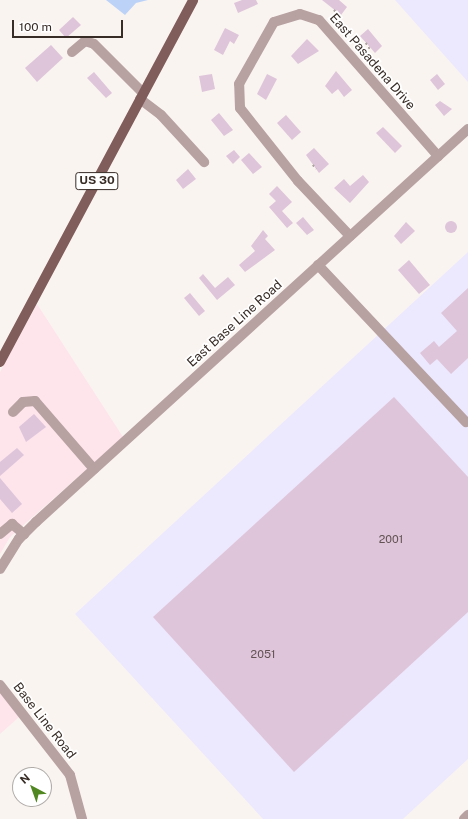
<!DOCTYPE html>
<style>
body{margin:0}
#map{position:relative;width:468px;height:819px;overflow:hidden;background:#faf4f1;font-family:"Public Sans",sans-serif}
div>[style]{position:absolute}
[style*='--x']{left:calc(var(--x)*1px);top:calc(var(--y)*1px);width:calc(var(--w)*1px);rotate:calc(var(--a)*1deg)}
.commercial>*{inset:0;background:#fee4eb}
.industrial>*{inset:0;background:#ece8fe}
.water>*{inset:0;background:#bcd3f7}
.building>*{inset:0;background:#dec5da}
.round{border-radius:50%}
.path>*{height:1.5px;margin-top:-0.75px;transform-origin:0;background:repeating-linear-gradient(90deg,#ada5a1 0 2px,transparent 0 5px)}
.minor>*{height:10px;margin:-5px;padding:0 5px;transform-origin:5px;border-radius:5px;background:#b7a1a1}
.major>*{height:10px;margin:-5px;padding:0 5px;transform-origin:5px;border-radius:5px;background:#805c5b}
span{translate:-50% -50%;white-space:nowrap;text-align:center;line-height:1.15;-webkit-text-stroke:3.5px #fff;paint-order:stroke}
.number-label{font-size:11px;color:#625253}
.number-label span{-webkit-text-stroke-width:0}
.shield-label span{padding:1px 3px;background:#fff;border:1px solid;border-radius:3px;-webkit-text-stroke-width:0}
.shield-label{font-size:12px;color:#382c26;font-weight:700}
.street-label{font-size:13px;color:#382c26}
.north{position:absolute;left:12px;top:767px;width:40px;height:40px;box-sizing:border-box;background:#fff;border:1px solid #afaba8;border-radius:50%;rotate:319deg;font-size:11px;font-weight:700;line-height:16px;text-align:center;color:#382c26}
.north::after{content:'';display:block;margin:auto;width:14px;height:18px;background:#518720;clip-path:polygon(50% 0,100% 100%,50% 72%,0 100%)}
.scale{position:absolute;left:12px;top:20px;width:111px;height:18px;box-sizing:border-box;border:2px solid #382c26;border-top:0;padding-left:5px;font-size:12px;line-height:14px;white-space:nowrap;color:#382c26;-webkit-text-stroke:3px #fff;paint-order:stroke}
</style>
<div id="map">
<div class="commercial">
<div style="clip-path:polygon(37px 304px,123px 437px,10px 537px,0 554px,0 372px)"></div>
<div style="clip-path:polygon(0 692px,19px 717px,0 734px)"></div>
</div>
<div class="industrial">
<div style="clip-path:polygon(395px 0,468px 0,468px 82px)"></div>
<div style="clip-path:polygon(468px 252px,468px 759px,403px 819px,263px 819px,75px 614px)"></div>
</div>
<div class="water">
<div style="clip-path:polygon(106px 0,148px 0,136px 3px,125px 15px)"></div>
</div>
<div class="building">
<div style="clip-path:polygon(242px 0,256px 0,258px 4px,238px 13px,234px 3px)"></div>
<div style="clip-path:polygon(322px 0,339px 0,347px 7px,341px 15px)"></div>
<div style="clip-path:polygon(73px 17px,81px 25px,66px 38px,59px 30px)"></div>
<div style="clip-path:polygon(225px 28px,239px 35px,234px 44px,230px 41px,223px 55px,214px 50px)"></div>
<div style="clip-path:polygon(368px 29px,382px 46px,375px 53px,360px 36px)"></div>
<div style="clip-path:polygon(307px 39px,319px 51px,298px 64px,291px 56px)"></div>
<div style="clip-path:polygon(51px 45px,63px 58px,37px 82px,25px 68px)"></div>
<div style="clip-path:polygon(336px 71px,352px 90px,344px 97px,338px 89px,332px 94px,325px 86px)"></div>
<div style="clip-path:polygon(94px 72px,112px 93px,106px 98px,87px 78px)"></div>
<div style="clip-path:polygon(212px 74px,215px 89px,202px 92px,199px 76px)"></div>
<div style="clip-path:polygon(267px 74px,277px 79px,266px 100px,257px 94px)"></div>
<div style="clip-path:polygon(437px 74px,445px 84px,438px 90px,430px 80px)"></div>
<div style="clip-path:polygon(440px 101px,452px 109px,444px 116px,435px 105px)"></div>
<div style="clip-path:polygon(219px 113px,233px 130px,224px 136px,211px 120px)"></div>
<div style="clip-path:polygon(286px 115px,301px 132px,292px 140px,277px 123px)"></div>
<div style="clip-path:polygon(383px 127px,402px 146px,395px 153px,376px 133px)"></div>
<div style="clip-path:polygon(314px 148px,329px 164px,319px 173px,306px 155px)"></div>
<div style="clip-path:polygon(234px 150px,240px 157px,233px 164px,226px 156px)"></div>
<div style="clip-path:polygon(249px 153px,262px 167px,253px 174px,241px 160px)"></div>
<div style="clip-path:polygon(188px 169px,196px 179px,183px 189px,176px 180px)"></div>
<div style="clip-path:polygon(363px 175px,369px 182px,350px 203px,334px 188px,344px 179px,350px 186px)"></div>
<div style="clip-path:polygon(277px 186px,292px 202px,282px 211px,293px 223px,287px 228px,269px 207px,276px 201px,269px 194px)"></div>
<div style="clip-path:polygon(303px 217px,314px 230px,307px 235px,296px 223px)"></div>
<div class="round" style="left:445px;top:221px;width:12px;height:12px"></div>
<div style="clip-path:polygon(406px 222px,415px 231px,401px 244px,394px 236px)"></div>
<div style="clip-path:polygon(263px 230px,268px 236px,265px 239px,275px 250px,245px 272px,239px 265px,255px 251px,251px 246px)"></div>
<div style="clip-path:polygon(409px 260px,430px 285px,419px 294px,398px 270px)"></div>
<div style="clip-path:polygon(203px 274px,215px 288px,228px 277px,235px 285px,217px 300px,199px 278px)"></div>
<div style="clip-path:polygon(468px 288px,468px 358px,451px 374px,437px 359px,430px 365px,420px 353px,434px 341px,439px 347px,457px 331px,441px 313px)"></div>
<div style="clip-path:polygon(190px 293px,205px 311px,199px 316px,184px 298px)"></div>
<div style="clip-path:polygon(394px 397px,468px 477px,468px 612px,294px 772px,153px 617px)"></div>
<div style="clip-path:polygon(34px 414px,46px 427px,26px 442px,19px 427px)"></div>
<div style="clip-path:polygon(17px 448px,24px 455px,0 476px,0 462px)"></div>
<div style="clip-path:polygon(0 478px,22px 504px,12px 513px,0 499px)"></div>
</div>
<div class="path">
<div style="--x:334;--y:10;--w:7;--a:45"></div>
<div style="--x:366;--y:43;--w:9;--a:58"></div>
<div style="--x:313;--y:165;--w:5;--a:53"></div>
</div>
<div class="minor">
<div style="--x:72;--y:52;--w:17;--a:-40"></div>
<div style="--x:85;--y:41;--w:9;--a:18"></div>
<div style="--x:94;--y:44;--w:69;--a:45"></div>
<div style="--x:140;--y:99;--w:26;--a:37"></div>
<div style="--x:161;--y:115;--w:64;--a:47.5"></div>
<div style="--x:350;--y:236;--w:76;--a:-133.4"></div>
<div style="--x:298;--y:181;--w:93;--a:-128.5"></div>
<div style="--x:240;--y:108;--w:24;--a:-92"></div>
<div style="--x:239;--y:84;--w:71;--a:-60.6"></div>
<div style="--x:274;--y:22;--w:27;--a:-17"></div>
<div style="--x:300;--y:14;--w:20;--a:18"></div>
<div style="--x:319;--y:20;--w:181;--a:48.8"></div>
<div style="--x:318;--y:265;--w:216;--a:46.7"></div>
<div style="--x:13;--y:412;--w:14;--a:-45"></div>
<div style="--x:23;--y:402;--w:12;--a:-5"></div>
<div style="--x:35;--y:401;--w:90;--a:49.1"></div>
<div style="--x:0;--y:534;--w:16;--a:-40"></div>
<div style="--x:12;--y:524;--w:16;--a:40"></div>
<div style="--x:0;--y:569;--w:36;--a:-58"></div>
<div style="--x:19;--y:539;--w:24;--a:-45"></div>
<div style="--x:36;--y:522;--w:584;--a:-42.29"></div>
<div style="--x:0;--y:685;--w:114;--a:52.1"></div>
<div style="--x:70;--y:775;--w:46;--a:74.7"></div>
<div style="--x:464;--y:819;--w:6;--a:-45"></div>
</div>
<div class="major">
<div style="--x:0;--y:362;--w:410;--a:-61.9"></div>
</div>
<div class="number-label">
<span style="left:391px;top:539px">2001</span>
<span style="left:263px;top:654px">2051</span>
</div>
<div class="shield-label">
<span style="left:97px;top:181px">US 30</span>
</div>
<div class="street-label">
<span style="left:372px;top:62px;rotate:49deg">East Pasadena Drive</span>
<span style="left:235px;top:324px;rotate:-42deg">East Base Line Road</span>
<span style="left:44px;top:721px;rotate:52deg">Base Line Road</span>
</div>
<div class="north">N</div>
<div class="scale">100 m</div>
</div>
